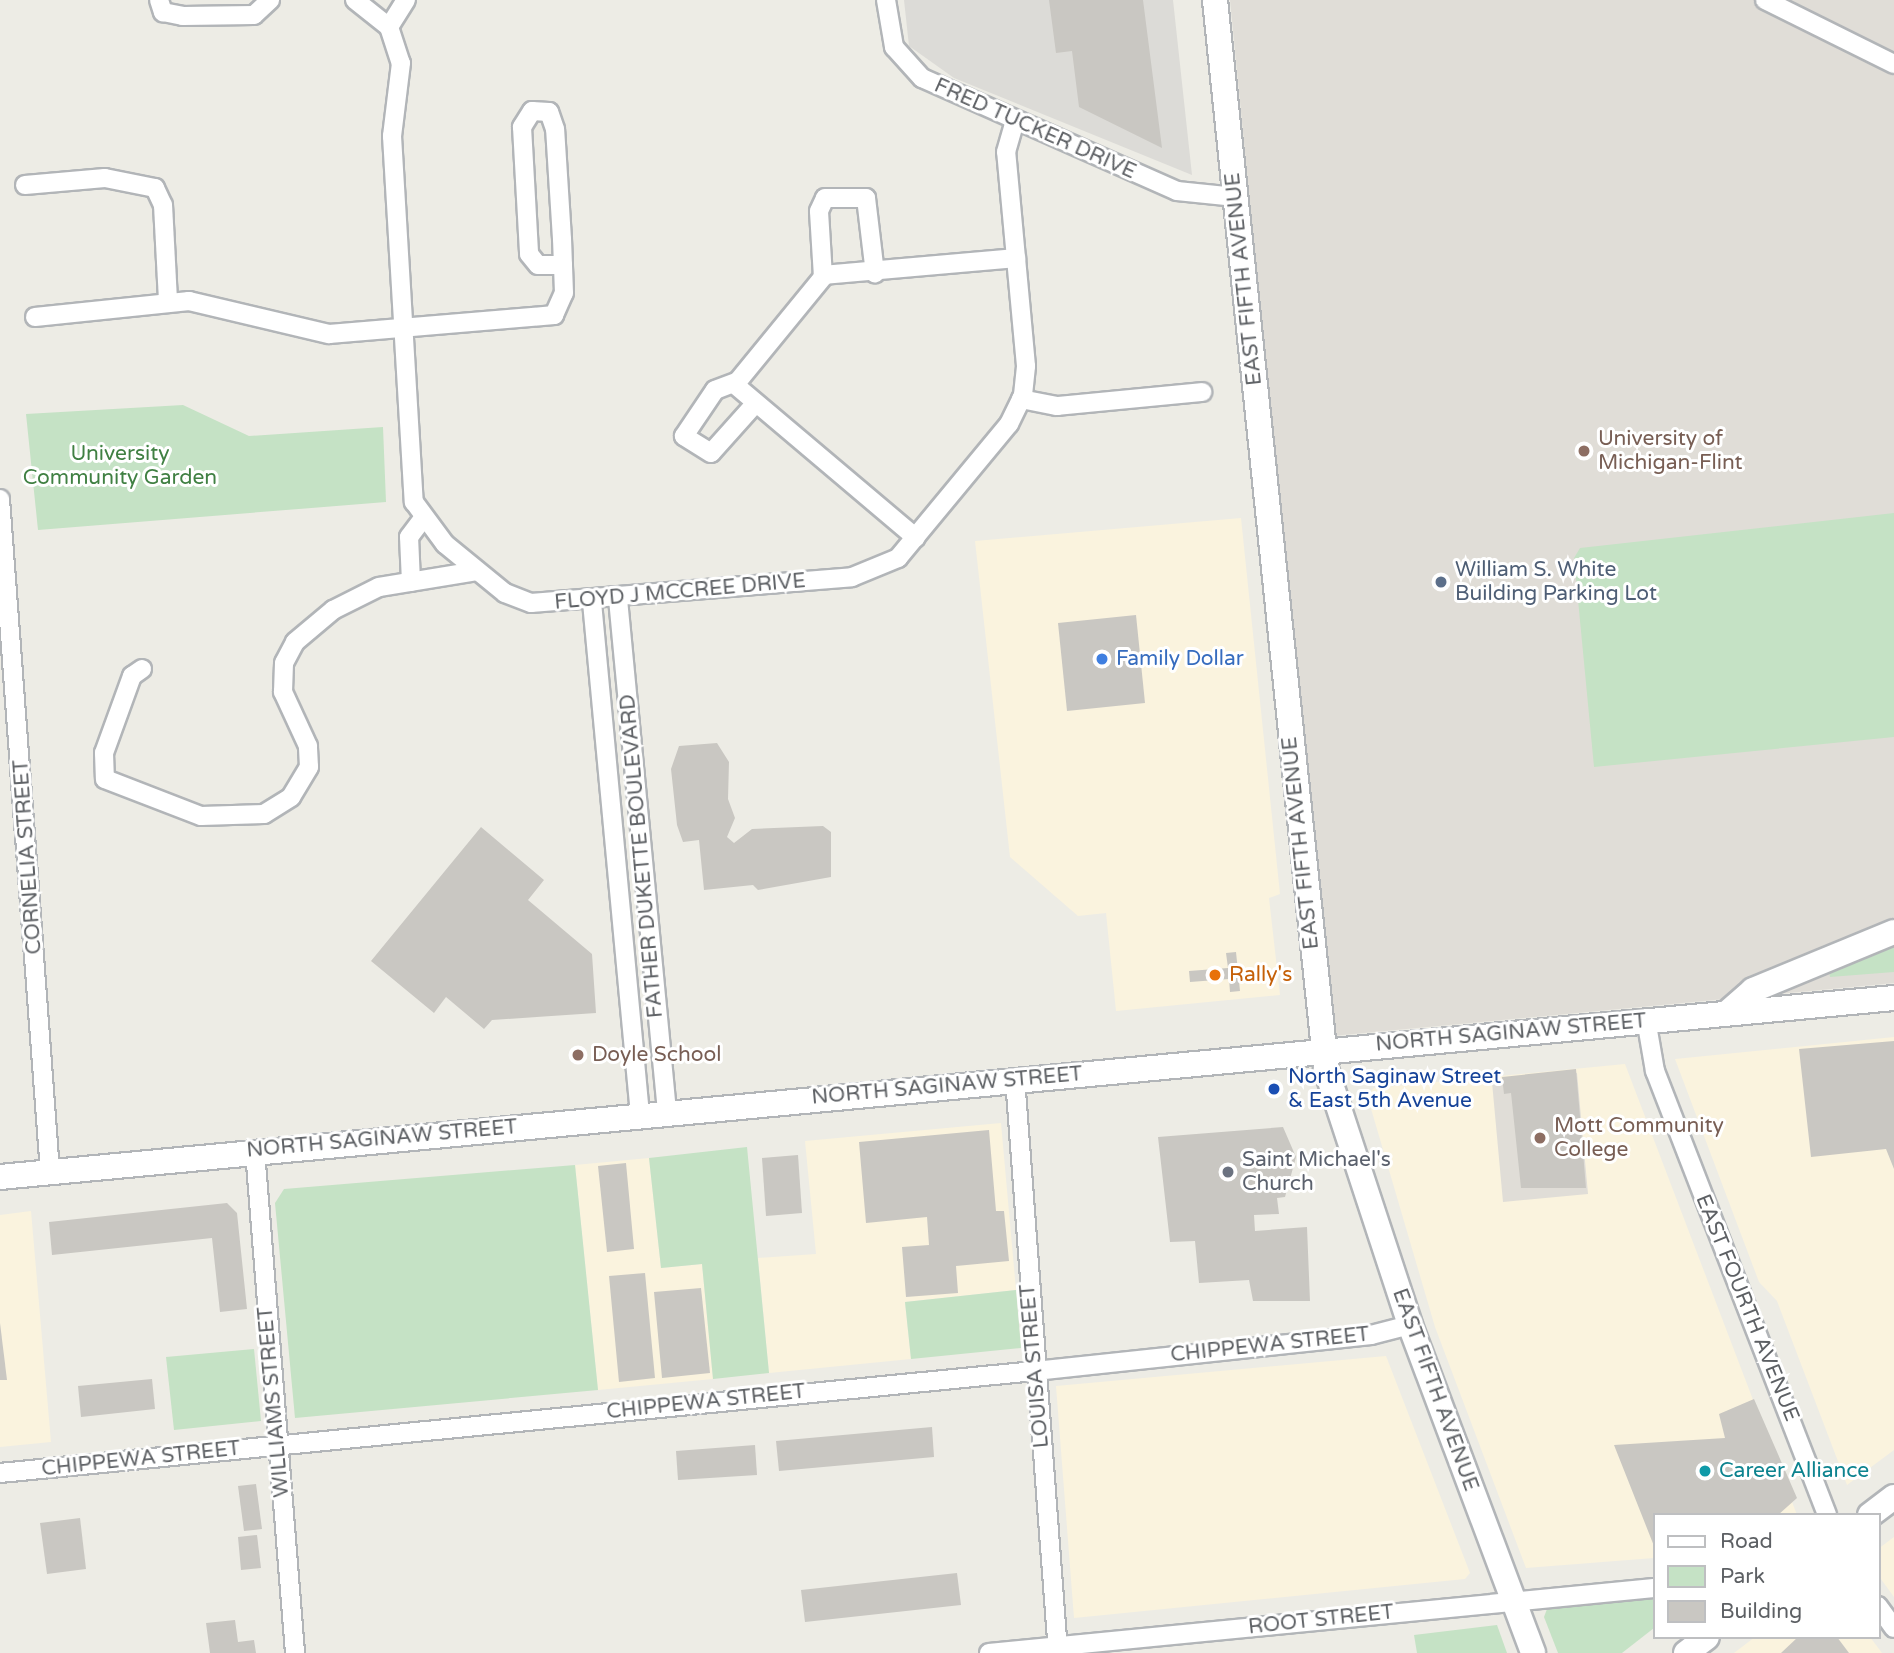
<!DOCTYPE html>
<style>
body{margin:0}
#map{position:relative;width:1894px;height:1653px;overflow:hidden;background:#edece5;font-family:"Varela Round",sans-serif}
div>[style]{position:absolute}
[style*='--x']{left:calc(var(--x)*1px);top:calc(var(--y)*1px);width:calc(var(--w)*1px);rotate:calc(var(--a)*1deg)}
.commercial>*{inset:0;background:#faf3de}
.industrial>*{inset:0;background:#dcdbd7}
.education>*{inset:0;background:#e0ddd7}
.green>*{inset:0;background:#c5e2c5}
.building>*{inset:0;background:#c9c7c2}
.roads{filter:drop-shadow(2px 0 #b2b5b8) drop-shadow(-2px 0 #b2b5b8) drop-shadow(0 2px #b2b5b8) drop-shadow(0 -2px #b2b5b8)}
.street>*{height:18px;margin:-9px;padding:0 9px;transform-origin:9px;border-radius:9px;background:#fff}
.secondary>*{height:24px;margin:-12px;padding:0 12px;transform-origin:12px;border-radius:12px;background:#fff}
.dots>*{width:19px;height:19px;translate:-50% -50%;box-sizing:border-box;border:4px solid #fff;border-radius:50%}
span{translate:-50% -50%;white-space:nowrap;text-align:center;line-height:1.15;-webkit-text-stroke:6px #fff;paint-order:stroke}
.street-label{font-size:21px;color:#5d6064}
.education-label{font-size:21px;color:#785e54}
.left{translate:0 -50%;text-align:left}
.park-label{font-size:21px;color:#408043}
.service-label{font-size:21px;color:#4e5e75}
.shop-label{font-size:21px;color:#366cbe}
.food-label{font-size:21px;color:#c56008}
.transit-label{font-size:21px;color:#164399}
.worship-label{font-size:21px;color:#5b616d}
.culture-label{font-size:21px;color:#0d838f}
.legend{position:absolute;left:1653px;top:1513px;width:228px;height:126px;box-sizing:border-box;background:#fff;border:2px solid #bebfc1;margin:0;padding:9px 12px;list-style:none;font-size:21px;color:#5d6064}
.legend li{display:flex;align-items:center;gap:14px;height:35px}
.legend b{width:35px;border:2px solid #bebfc1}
</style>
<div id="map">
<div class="commercial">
<div style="clip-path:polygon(1241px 518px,1280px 894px,1269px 898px,1280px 995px,1116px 1011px,1106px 913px,1078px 916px,1010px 857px,975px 541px)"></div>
<div style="clip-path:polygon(1894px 1037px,1894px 1450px,1847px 1485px,1777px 1301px,1759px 1282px,1675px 1059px)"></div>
<div style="clip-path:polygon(1625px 1064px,1797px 1515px,1654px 1515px,1654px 1558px,1526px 1568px,1435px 1327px,1367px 1095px,1374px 1088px)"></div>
<div style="clip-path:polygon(1001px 1123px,1016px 1290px,905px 1302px,911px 1359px,769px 1373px,758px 1258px,816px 1254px,805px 1141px)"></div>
<div style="clip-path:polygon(649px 1158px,661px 1268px,702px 1264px,713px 1379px,598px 1390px,575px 1165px)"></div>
<div style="clip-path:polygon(31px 1211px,51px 1442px,0 1447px,0 1215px)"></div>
<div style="clip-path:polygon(1386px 1356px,1470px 1573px,1465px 1579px,1074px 1618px,1056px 1386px)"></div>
<div style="clip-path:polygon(1894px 1537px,1894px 1597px,1878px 1575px,1878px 1549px)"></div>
<div style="clip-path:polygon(1755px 1637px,1870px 1637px,1882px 1653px,1734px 1653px)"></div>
</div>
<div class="industrial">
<div style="clip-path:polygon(904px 0,1173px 0,1192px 175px,954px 78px,909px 46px)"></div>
</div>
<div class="education">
<div style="clip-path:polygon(1230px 0,1894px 0,1894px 983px,1332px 1036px)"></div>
<div style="clip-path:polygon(1577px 1073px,1588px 1194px,1503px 1202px,1492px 1082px)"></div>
</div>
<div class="green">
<div style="clip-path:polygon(183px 405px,249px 436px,383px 427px,386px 502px,38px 530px,26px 414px)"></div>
<div style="clip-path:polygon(1894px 513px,1894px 737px,1594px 767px,1574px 558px,1580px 548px)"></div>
<div style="clip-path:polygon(1894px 943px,1894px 972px,1830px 977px,1829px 970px)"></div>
<div style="clip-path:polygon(747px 1147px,769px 1373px,713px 1379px,702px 1264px,661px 1268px,649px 1158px)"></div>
<div style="clip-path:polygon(575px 1165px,598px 1390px,295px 1418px,275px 1203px,284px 1189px)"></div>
<div style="clip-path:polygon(1016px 1290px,1021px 1348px,911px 1359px,905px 1302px)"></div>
<div style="clip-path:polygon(254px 1349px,261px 1421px,174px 1430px,166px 1357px)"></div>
<div style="clip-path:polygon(1654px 1597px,1654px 1628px,1622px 1653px,1558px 1653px,1544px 1617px,1547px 1609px)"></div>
<div style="clip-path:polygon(1497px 1625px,1507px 1653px,1417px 1653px,1414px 1635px)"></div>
</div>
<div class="building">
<div style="clip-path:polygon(1049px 0,1143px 0,1162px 148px,1079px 107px,1072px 51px,1056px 53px)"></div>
<div style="clip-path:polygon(1136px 615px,1145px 703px,1067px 711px,1058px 623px)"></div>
<div style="clip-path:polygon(717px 743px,729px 762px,728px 799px,735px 818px,727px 837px,734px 843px,752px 829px,823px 826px,831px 832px,831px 877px,758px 890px,753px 885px,704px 890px,699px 840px,683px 842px,677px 825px,671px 769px,679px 746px)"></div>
<div style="clip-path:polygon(481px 827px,544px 880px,528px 900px,592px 954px,596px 1013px,492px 1020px,484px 1029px,446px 997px,434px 1013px,371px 961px)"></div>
<div style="clip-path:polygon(1236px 952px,1240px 991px,1230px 992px,1229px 979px,1190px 982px,1189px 971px,1228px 968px,1226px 953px)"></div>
<div style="clip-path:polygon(1894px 1041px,1894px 1169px,1886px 1149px,1811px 1157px,1799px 1049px)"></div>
<div style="clip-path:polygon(1576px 1069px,1586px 1188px,1521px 1188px,1511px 1093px,1504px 1094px,1502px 1077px)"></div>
<div style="clip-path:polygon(1283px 1127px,1296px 1157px,1285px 1197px,1277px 1198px,1279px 1214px,1254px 1215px,1255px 1231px,1307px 1227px,1310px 1301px,1253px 1301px,1249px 1280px,1199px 1283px,1195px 1241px,1170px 1242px,1158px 1137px)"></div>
<div style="clip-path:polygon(989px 1130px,996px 1211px,1004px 1211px,1009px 1261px,956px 1266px,958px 1293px,906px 1297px,902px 1247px,929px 1245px,927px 1217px,866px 1223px,859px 1142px)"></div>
<div style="clip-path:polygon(798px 1155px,802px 1213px,766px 1216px,762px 1158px)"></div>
<div style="clip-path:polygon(626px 1163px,634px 1249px,607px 1252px,598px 1166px)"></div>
<div style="clip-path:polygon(227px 1203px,237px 1213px,247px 1309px,220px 1312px,212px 1238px,52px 1255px,49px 1222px)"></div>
<div style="clip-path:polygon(645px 1273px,655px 1378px,619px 1382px,609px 1276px)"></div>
<div style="clip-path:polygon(701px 1288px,710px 1373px,662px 1378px,654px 1292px)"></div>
<div style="clip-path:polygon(0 1323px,7px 1380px,0 1380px)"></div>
<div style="clip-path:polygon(152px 1379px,155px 1409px,81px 1417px,78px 1386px)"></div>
<div style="clip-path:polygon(1754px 1399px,1797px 1498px,1778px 1515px,1654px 1515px,1654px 1546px,1614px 1445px,1725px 1438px,1719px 1414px)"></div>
<div style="clip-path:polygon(932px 1427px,934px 1457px,779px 1471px,776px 1441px)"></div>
<div style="clip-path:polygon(755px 1445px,757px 1475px,678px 1480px,676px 1451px)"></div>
<div style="clip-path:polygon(256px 1484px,262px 1529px,244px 1531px,238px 1486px)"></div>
<div style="clip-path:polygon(80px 1518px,86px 1569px,47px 1574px,40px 1523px)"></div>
<div style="clip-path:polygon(257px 1535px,261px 1568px,241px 1570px,238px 1537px)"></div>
<div style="clip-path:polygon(957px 1573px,961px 1605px,805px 1622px,801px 1590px)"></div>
<div style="clip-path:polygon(235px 1620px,238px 1642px,254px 1640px,256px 1653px,210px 1653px,206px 1623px)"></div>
<div style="clip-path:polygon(1798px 1637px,1837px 1637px,1849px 1653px,1781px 1653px)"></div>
</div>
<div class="roads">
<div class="street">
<div style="--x:159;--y:0;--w:13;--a:72"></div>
<div style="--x:163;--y:12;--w:20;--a:11"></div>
<div style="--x:183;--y:16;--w:71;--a:-0.8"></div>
<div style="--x:254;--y:15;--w:22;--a:-43"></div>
<div style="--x:355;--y:0;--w:43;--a:38.5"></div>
<div style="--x:389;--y:27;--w:38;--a:72"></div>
<div style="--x:401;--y:63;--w:74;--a:97"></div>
<div style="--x:392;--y:136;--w:367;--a:86.6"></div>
<div style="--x:414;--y:502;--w:52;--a:53.6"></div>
<div style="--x:445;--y:544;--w:77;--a:39.2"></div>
<div style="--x:505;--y:593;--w:28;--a:21"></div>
<div style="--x:531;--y:603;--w:322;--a:-4.6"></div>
<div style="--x:852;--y:577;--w:50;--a:-22.4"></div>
<div style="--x:898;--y:558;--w:174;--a:-50.4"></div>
<div style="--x:1009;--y:424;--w:32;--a:-64"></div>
<div style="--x:1023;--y:395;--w:29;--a:-84"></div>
<div style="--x:1026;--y:366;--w:215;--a:-95.3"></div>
<div style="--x:1006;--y:152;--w:33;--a:-74"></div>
<div style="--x:886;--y:0;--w:48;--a:80.3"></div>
<div style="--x:894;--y:47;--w:42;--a:47.9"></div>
<div style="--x:922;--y:78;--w:279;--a:23.9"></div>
<div style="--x:1177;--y:191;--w:59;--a:5.8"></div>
<div style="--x:1765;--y:0;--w:144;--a:26.4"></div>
<div style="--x:389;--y:27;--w:32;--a:-58"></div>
<div style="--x:25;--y:185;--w:80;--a:-5"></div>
<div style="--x:105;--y:178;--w:51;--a:11.3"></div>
<div style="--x:155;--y:188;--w:19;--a:65"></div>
<div style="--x:163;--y:205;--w:97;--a:87"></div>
<div style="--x:823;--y:275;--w:194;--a:-5"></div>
<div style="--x:35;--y:317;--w:155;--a:-5.9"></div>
<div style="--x:189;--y:301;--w:144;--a:13.3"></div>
<div style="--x:329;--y:334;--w:226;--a:-4.8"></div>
<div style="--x:554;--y:315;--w:24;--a:-66"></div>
<div style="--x:564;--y:293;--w:54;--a:-92.1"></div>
<div style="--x:562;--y:239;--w:110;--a:-93.6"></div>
<div style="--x:555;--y:129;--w:18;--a:-109"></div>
<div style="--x:549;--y:112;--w:17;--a:-177"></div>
<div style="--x:532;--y:111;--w:19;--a:122"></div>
<div style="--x:522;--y:127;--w:127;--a:86.8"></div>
<div style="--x:529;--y:254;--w:14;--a:51"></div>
<div style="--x:538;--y:265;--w:25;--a:0"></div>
<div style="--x:734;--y:384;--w:238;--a:40.2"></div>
<div style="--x:1021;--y:399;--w:37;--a:11"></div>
<div style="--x:1057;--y:406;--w:146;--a:-5.5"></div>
<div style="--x:754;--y:405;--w:64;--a:131.9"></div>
<div style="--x:711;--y:453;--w:32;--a:-148"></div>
<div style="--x:684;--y:436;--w:55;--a:-56"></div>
<div style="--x:715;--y:390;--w:25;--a:-21"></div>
<div style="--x:738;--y:381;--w:134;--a:-50.7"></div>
<div style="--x:823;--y:277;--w:66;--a:-93.5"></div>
<div style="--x:819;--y:211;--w:14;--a:-65"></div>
<div style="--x:825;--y:198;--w:41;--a:0"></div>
<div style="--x:866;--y:198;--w:76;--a:83.2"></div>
<div style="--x:0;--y:499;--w:675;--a:85.75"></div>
<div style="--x:411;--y:582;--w:45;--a:-92.5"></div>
<div style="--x:409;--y:537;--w:21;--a:-53"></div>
<div style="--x:618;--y:599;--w:515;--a:84.54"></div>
<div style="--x:592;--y:602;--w:515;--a:84.65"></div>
<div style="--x:142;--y:669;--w:12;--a:145"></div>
<div style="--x:132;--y:676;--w:82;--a:110"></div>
<div style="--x:104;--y:753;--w:26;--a:88"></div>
<div style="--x:105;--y:779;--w:103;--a:21.1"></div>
<div style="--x:201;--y:816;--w:63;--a:-1.8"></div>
<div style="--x:264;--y:814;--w:32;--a:-32"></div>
<div style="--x:291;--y:797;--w:35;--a:-59"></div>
<div style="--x:309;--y:767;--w:21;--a:-93"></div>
<div style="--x:308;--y:746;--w:60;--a:-114.8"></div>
<div style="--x:283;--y:692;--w:29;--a:-88"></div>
<div style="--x:284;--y:663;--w:24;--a:-62"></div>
<div style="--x:295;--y:642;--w:50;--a:-40.1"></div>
<div style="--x:333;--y:610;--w:51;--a:-26.6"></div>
<div style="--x:379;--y:587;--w:99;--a:-9.3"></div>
<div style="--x:1646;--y:1019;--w:53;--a:80.2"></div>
<div style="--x:1655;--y:1071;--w:476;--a:68.8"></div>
<div style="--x:1015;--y:1078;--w:577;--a:85.72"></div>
<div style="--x:255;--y:1151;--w:504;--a:85.44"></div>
<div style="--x:0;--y:1473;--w:1040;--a:-5.63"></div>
<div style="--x:1035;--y:1371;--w:338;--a:-6.1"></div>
<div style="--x:1371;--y:1335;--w:40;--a:-14.4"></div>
<div style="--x:1878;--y:1606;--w:27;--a:54"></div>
<div style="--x:989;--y:1653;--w:668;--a:-5.58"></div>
</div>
<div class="secondary">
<div style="--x:1215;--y:0;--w:1075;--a:84.07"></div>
<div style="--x:1326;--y:1069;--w:269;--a:71.8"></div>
<div style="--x:1410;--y:1325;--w:350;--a:69.4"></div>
<div style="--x:1728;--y:1012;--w:33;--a:-41"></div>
<div style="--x:1753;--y:990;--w:152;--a:-22.4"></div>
<div style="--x:0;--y:1177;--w:1902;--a:-5.4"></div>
<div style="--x:1870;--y:1515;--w:30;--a:-37"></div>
<div style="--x:1686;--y:1653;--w:26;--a:-37"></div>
</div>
</div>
<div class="dots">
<div style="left:1584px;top:451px;background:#8d6e63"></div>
<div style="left:1441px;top:582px;background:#5c6f8a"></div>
<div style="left:1102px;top:659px;background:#3f7fe0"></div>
<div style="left:1215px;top:975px;background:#e8710a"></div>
<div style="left:578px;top:1055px;background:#8d6e63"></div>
<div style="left:1274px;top:1089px;background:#1a4fb4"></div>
<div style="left:1540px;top:1138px;background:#8d6e63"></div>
<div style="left:1228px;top:1172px;background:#6b7280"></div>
<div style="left:1705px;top:1471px;background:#0f9aa8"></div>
</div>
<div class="street-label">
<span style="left:1035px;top:129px;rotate:24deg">FRED TUCKER DRIVE</span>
<span style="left:1244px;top:279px;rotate:-96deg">EAST FIFTH AVENUE</span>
<span style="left:680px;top:592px;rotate:-5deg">FLOYD J MCCREE DRIVE</span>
<span style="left:1301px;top:843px;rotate:-96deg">EAST FIFTH AVENUE</span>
<span style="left:642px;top:856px;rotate:-95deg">FATHER DUKETTE BOULEVARD</span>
<span style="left:28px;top:857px;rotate:-94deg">CORNELIA STREET</span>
<span style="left:1511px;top:1033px;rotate:-5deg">NORTH SAGINAW STREET</span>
<span style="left:947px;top:1086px;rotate:-5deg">NORTH SAGINAW STREET</span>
<span style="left:382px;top:1139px;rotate:-5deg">NORTH SAGINAW STREET</span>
<span style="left:1747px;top:1308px;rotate:68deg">EAST FOURTH AVENUE</span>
<span style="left:1270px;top:1345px;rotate:-6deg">CHIPPEWA STREET</span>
<span style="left:1035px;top:1366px;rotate:-95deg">LOUISA STREET</span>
<span style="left:1435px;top:1390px;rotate:70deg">EAST FIFTH AVENUE</span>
<span style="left:274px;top:1402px;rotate:-95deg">WILLIAMS STREET</span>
<span style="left:706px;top:1402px;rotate:-6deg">CHIPPEWA STREET</span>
<span style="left:141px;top:1459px;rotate:-6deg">CHIPPEWA STREET</span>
<span style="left:1321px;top:1620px;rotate:-6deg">ROOT STREET</span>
</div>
<div class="education-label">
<span class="left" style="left:1598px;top:451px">University of<br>Michigan-Flint</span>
<span class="left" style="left:592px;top:1055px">Doyle School</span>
<span class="left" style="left:1554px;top:1138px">Mott Community<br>College</span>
</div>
<div class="park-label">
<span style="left:120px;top:466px">University<br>Community Garden</span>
</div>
<div class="service-label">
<span class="left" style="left:1455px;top:582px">William S. White<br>Building Parking Lot</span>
</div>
<div class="shop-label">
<span class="left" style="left:1116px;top:659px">Family Dollar</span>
</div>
<div class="food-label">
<span class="left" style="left:1229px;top:975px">Rally's</span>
</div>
<div class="transit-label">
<span class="left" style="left:1288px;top:1089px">North Saginaw Street<br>&amp; East 5th Avenue</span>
</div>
<div class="worship-label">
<span class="left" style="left:1242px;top:1172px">Saint Michael's<br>Church</span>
</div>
<div class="culture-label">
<span class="left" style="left:1719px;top:1471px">Career Alliance</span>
</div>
<ul class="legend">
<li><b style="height:9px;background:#fff"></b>Road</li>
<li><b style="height:19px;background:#c5e2c5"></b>Park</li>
<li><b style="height:19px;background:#c9c7c2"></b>Building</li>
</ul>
</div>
